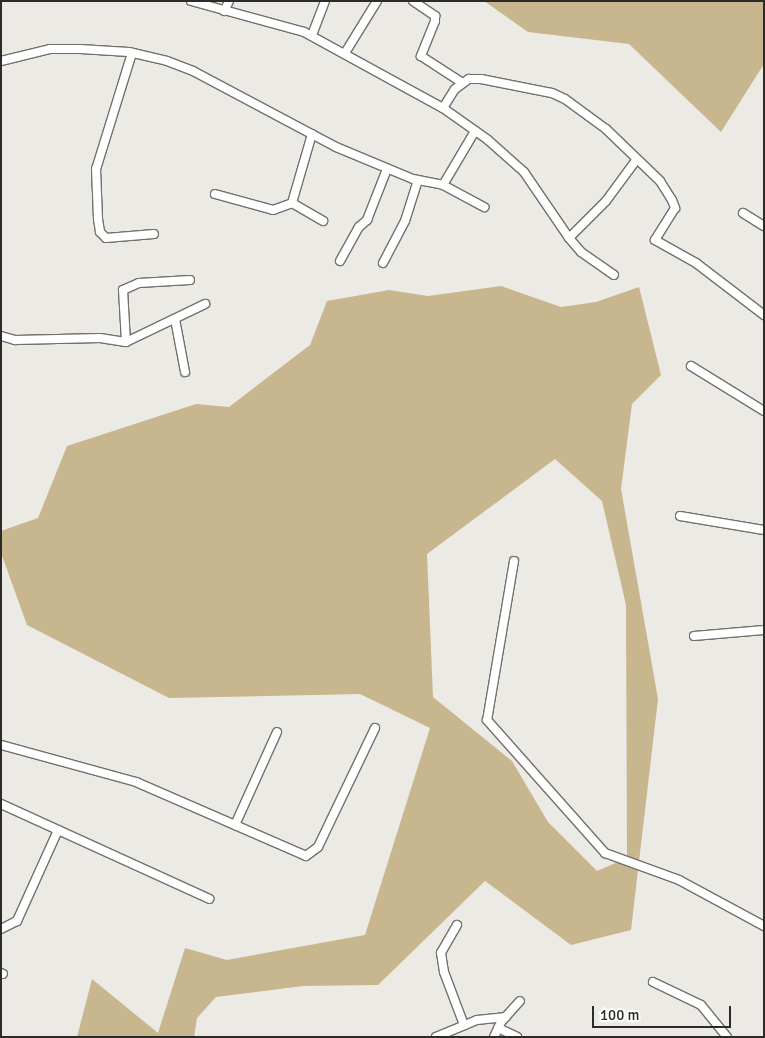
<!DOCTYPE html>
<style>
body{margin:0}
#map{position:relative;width:765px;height:1038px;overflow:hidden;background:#eceae4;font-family:Signika,sans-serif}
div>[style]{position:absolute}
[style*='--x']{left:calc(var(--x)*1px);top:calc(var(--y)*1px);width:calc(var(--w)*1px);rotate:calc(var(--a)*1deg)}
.green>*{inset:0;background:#c8b68e}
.roads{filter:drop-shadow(1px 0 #72706b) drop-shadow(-1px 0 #72706b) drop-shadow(0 1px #72706b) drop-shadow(0 -1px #72706b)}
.street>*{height:8px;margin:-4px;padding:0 4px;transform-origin:4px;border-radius:4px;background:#fff}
span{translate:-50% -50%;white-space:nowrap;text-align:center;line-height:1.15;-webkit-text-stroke:5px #fff;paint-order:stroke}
.frame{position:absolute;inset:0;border:2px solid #2c2b29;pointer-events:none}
.scale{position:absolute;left:592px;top:1006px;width:139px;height:22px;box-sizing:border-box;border:2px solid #2c2b29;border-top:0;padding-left:6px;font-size:15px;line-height:18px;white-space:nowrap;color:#2c2b29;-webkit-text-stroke:4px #fff;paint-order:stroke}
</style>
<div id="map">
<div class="green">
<div style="clip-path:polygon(484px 1px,764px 1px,764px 64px,721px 132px,629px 44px,528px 32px)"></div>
<div style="clip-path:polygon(evenodd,501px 286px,561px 307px,596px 302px,639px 287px,661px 375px,632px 404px,621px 489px,658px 699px,631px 930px,571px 945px,485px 881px,378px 985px,303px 986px,216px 997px,197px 1018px,194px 1037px,77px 1037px,92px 979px,158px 1033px,185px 948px,227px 960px,365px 935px,430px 728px,360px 694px,169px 698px,27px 625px,1px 553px,1px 531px,38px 518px,67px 446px,196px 404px,229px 407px,310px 345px,327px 301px,389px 290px,428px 296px,501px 286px,555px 459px,602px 501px,626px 605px,627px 858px,597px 871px,548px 822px,512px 761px,433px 697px,427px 554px,555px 459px)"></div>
</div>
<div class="roads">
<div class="street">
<div style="--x:191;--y:1;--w:117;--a:15.3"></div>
<div style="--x:304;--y:32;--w:158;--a:28.7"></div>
<div style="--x:443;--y:108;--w:55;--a:35.4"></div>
<div style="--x:488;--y:140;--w:48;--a:41.6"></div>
<div style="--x:524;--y:172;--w:80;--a:55.7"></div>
<div style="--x:569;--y:238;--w:18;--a:49"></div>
<div style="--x:581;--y:252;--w:40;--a:34.9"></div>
<div style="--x:413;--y:1;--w:27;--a:34"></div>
<div style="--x:435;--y:16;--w:5;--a:90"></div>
<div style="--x:435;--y:21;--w:38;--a:112"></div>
<div style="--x:421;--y:56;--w:48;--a:33"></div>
<div style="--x:224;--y:11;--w:11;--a:-63"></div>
<div style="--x:312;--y:35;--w:36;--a:-69"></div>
<div style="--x:132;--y:53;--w:121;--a:107.2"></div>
<div style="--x:96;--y:169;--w:50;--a:87.7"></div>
<div style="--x:98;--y:219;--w:13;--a:81"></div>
<div style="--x:100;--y:232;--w:8;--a:45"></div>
<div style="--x:106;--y:238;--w:48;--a:-4.8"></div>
<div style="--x:345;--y:53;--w:61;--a:-58.4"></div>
<div style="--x:1;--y:61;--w:50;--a:-13.8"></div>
<div style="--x:50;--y:49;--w:30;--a:0"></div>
<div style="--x:80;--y:49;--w:49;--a:3.5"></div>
<div style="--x:129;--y:52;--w:39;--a:13"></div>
<div style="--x:167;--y:61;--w:28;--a:21"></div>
<div style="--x:193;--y:71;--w:162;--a:28"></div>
<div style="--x:336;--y:147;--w:83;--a:22.6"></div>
<div style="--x:413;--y:179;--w:31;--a:11"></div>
<div style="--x:443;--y:185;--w:47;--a:28.2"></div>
<div style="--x:443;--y:108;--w:22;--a:-58"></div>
<div style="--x:455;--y:89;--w:17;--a:-36"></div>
<div style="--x:469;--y:79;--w:12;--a:0"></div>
<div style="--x:481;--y:79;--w:72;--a:11.2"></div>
<div style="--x:552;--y:93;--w:14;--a:25"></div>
<div style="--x:565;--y:99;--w:51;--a:36.2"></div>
<div style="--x:606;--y:129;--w:75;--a:43.9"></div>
<div style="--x:660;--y:181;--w:22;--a:58"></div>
<div style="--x:672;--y:200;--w:9;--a:69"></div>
<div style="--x:675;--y:208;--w:38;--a:122"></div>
<div style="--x:655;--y:240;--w:47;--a:29.3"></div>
<div style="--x:696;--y:263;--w:86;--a:37.4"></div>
<div style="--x:312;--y:134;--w:72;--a:106.2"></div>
<div style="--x:292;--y:203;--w:36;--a:30"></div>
<div style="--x:443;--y:185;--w:63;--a:-59.3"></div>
<div style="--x:215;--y:194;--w:60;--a:15.4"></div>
<div style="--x:273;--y:210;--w:20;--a:-20"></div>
<div style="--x:743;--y:213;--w:25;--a:32"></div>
<div style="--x:569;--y:238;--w:52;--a:-45"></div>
<div style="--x:606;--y:201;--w:52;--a:-53.6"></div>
<div style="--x:340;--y:261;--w:39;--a:-61"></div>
<div style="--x:359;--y:227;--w:11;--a:-41"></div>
<div style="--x:367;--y:220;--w:55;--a:-68.6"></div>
<div style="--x:383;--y:263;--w:47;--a:-62.4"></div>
<div style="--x:405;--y:221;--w:43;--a:-72.4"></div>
<div style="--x:175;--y:319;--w:54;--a:79.3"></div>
<div style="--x:1;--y:336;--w:15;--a:16"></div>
<div style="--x:15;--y:340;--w:85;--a:-1.3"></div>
<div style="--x:100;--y:338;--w:26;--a:9"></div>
<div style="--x:126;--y:342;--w:88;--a:-25.7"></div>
<div style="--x:126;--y:342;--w:52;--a:-93.3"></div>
<div style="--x:123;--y:290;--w:17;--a:-24"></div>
<div style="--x:139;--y:283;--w:51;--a:-3.4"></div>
<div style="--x:691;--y:366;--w:86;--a:31.7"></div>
<div style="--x:680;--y:516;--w:85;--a:9.5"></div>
<div style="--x:514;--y:561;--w:161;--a:99.6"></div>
<div style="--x:487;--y:720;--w:178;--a:48.4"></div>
<div style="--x:605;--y:853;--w:79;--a:20"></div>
<div style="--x:679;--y:880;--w:97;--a:28.4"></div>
<div style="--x:694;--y:636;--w:70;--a:-4.9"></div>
<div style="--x:1;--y:745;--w:140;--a:15.3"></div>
<div style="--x:136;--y:782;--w:185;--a:23.5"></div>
<div style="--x:306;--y:856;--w:15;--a:-37"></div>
<div style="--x:318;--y:847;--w:132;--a:-64.4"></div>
<div style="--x:1;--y:804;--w:229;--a:24.5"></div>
<div style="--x:235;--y:825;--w:102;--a:-65.7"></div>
<div style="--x:457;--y:925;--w:32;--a:120"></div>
<div style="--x:441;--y:953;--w:19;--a:81"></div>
<div style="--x:444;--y:972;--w:57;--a:69.3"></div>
<div style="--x:1;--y:929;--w:18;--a:-27"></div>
<div style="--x:17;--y:921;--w:100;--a:-65.7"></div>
<div style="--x:1;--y:973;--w:2;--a:27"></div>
<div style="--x:653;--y:982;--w:53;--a:25.6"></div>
<div style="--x:701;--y:1005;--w:41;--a:50.9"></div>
<div style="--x:498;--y:1028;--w:21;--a:25"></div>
<div style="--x:436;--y:1037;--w:44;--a:-22.5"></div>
<div style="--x:477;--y:1020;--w:29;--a:-6"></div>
<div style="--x:494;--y:1037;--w:17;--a:-65"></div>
<div style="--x:501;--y:1022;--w:28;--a:-48"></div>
</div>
</div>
<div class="frame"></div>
<div class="scale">100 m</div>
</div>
